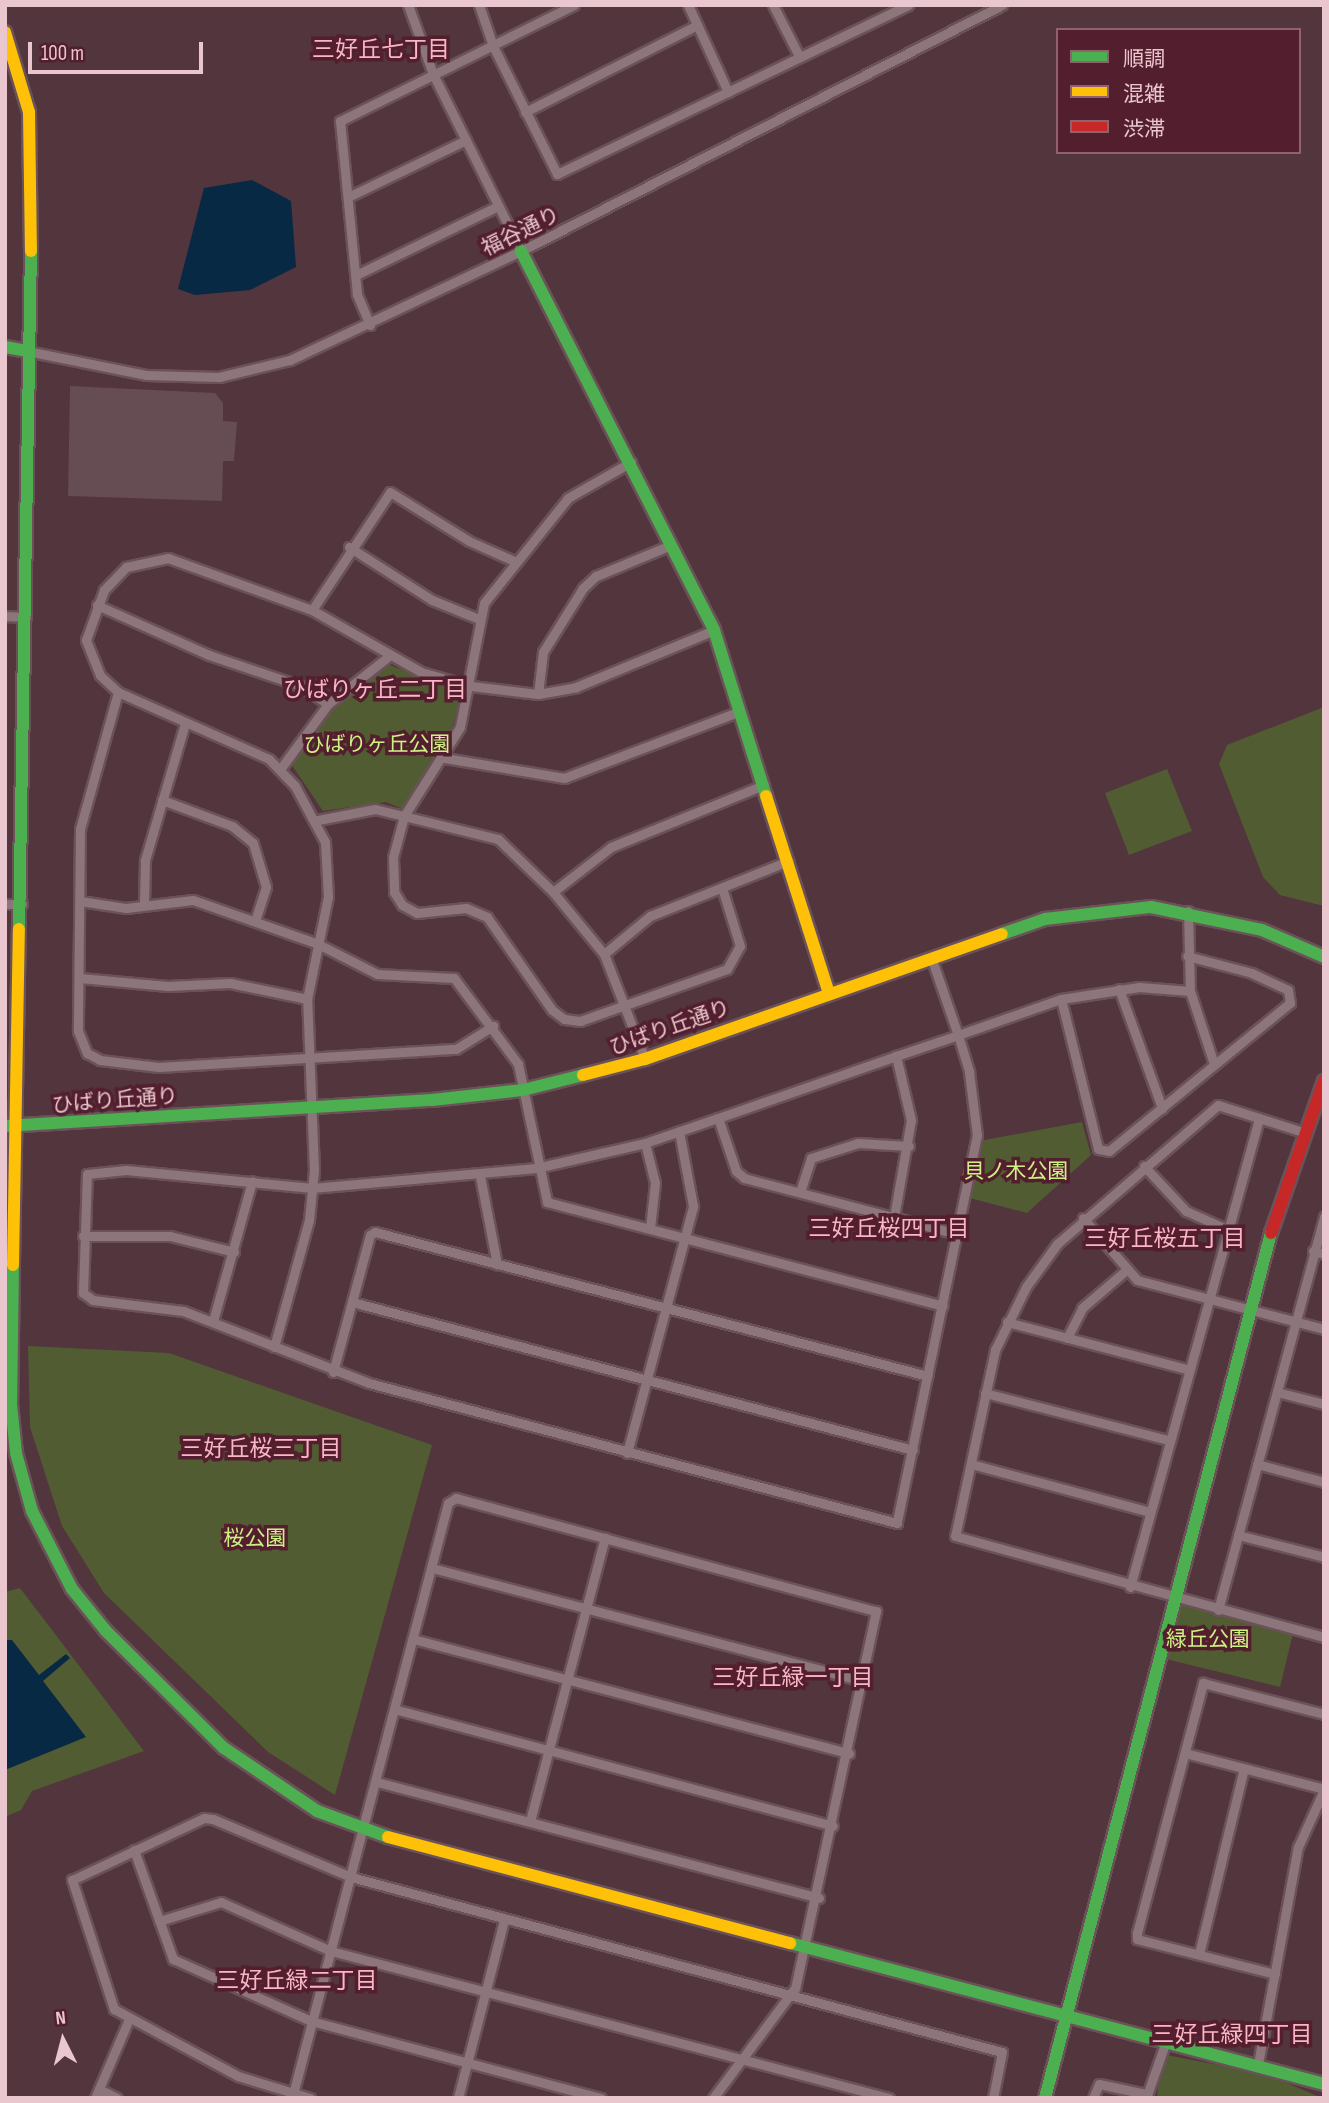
<!DOCTYPE html>
<meta charset="utf-8">
<style>
body{margin:0}
#map{position:relative;width:1329px;height:2103px;overflow:hidden;background:#52353d;font-family:"Sofia Sans Condensed","Noto Sans JP",sans-serif}
div>[style]{position:absolute}
[style*='--x']{left:calc(var(--x)*1px);top:calc(var(--y)*1px);width:calc(var(--w)*1px);rotate:calc(var(--a)*1deg)}
.green>*{inset:0;background:#525c32}
.water>*{inset:0;background:#072943}
.building>*{inset:0;background:#654d53}
.roads{filter:drop-shadow(2px 0 #6b5259) drop-shadow(-2px 0 #6b5259) drop-shadow(0 2px #6b5259) drop-shadow(0 -2px #6b5259)}
.street>*{height:9px;margin:-4.5px;padding:0 4.5px;transform-origin:4.5px;border-radius:4.5px;background:#8c767b}
.fast>*{height:12px;margin:-6px;padding:0 6px;transform-origin:6px;border-radius:6px;background:#4caf50}
.slow>*{height:12px;margin:-6px;padding:0 6px;transform-origin:6px;border-radius:6px;background:#ffc107}
.jam>*{height:12px;margin:-6px;padding:0 6px;transform-origin:6px;border-radius:6px;background:#c62828}
span{translate:-50% -50%;white-space:nowrap;text-align:center;line-height:1.15;-webkit-text-stroke:7px #531e2e;paint-order:stroke}
.street-label{font-size:21px;color:#eac7ce}
.park-label{font-size:21px;color:#cdf182}
.neighbourhood-label{font-size:23px;color:#f9b6c5}
.frame{position:absolute;inset:0;border:7px solid #eac7ce;pointer-events:none}
.legend{position:absolute;left:1056px;top:28px;width:245px;height:126px;box-sizing:border-box;background:#531e2e;border:2px solid #8f626e;margin:0;padding:9px 12px;list-style:none;font-size:21px;color:#eac7ce}
.legend li{display:flex;align-items:center;gap:14px;height:35px}
.legend b{width:35px;border:2px solid #8f626e}
.north{position:absolute;left:28px;top:2005px;width:70px;height:70px;-webkit-text-stroke:5px #531e2e;paint-order:stroke;rotate:354deg;font-size:19px;font-weight:700;line-height:28px;text-align:center;color:#eac7ce}
.north::after{content:'';display:block;margin:auto;width:24px;height:32px;background:#eac7ce;clip-path:polygon(50% 0,100% 100%,50% 72%,0 100%)}
.scale{position:absolute;left:28px;top:42px;width:175px;height:32px;box-sizing:border-box;border:4px solid #eac7ce;border-top:0;padding-left:9px;font-size:21px;line-height:24px;white-space:nowrap;color:#eac7ce;-webkit-text-stroke:5px #531e2e;paint-order:stroke}
</style>
<div id="map">
<div class="green">
<div style="clip-path:polygon(387px 664px,464px 694px,453px 725px,405px 810px,386px 802px,323px 811px,289px 761px,336px 705px)"></div>
<div style="clip-path:polygon(1324px 707px,1324px 906px,1280px 895px,1263px 877px,1219px 764px,1227px 745px)"></div>
<div style="clip-path:polygon(1167px 769px,1192px 831px,1129px 855px,1105px 793px)"></div>
<div style="clip-path:polygon(1082px 1122px,1091px 1155px,1027px 1213px,966px 1197px,979px 1141px)"></div>
<div style="clip-path:polygon(28px 1346px,169px 1353px,432px 1445px,335px 1795px,268px 1752px,104px 1593px,62px 1526px,30px 1427px)"></div>
<div style="clip-path:polygon(20px 1588px,144px 1751px,32px 1791px,21px 1810px,5px 1817px,5px 1592px)"></div>
<div style="clip-path:polygon(1180px 1602px,1293px 1633px,1280px 1687px,1166px 1659px)"></div>
<div style="clip-path:polygon(1161px 2054px,1266px 2074px,1322px 2098px,1157px 2098px)"></div>
</div>
<div class="water">
<div style="clip-path:polygon(252px 180px,291px 201px,296px 267px,250px 290px,195px 295px,178px 289px,204px 188px)"></div>
<div style="clip-path:polygon(5px 1640px,12px 1640px,39px 1675px,66px 1654px,70px 1658px,43px 1681px,86px 1737px,5px 1770px)"></div>
</div>
<div class="building">
<div style="clip-path:polygon(70px 386px,215px 393px,223px 403px,223px 421px,237px 422px,234px 461px,223px 461px,222px 501px,68px 496px)"></div>
</div>
<div class="roads">
<div class="street">
<div style="--x:408;--y:5;--w:73;--a:70.1"></div>
<div style="--x:433;--y:74;--w:198;--a:63.6"></div>
<div style="--x:479;--y:5;--w:43;--a:71.1"></div>
<div style="--x:493;--y:46;--w:143;--a:63.4"></div>
<div style="--x:557;--y:174;--w:390;--a:-25.7"></div>
<div style="--x:688;--y:5;--w:96;--a:65.3"></div>
<div style="--x:773;--y:5;--w:57;--a:63"></div>
<div style="--x:525;--y:112;--w:193;--a:-26.8"></div>
<div style="--x:348;--y:197;--w:131;--a:-25.8"></div>
<div style="--x:358;--y:274;--w:156;--a:-25.9"></div>
<div style="--x:370;--y:325;--w:34;--a:-113"></div>
<div style="--x:357;--y:294;--w:174;--a:-95.6"></div>
<div style="--x:340;--y:121;--w:261;--a:-26.4"></div>
<div style="--x:27;--y:351;--w:121;--a:11.4"></div>
<div style="--x:146;--y:375;--w:73;--a:1.6"></div>
<div style="--x:219;--y:377;--w:73;--a:-13.5"></div>
<div style="--x:290;--y:360;--w:255;--a:-25.3"></div>
<div style="--x:521;--y:251;--w:540;--a:-27.09"></div>
<div style="--x:631;--y:462;--w:73;--a:150.3"></div>
<div style="--x:568;--y:498;--w:134;--a:128.7"></div>
<div style="--x:484;--y:603;--w:126;--a:101"></div>
<div style="--x:460;--y:727;--w:105;--a:122.2"></div>
<div style="--x:404;--y:816;--w:42;--a:105"></div>
<div style="--x:393;--y:857;--w:35;--a:88"></div>
<div style="--x:394;--y:892;--w:15;--a:58"></div>
<div style="--x:402;--y:905;--w:17;--a:28"></div>
<div style="--x:417;--y:913;--w:49;--a:-5.8"></div>
<div style="--x:466;--y:908;--w:23;--a:23"></div>
<div style="--x:487;--y:917;--w:113;--a:55"></div>
<div style="--x:552;--y:1010;--w:15;--a:37"></div>
<div style="--x:564;--y:1019;--w:16;--a:7"></div>
<div style="--x:580;--y:1021;--w:156;--a:-19.5"></div>
<div style="--x:727;--y:969;--w:26;--a:-61"></div>
<div style="--x:740;--y:946;--w:61;--a:-107.2"></div>
<div style="--x:349;--y:547;--w:98;--a:32.6"></div>
<div style="--x:432;--y:600;--w:51;--a:22"></div>
<div style="--x:97;--y:605;--w:123;--a:24.1"></div>
<div style="--x:209;--y:655;--w:97;--a:18.6"></div>
<div style="--x:301;--y:686;--w:32;--a:34"></div>
<div style="--x:312;--y:610;--w:141;--a:-56.5"></div>
<div style="--x:390;--y:492;--w:93;--a:31.8"></div>
<div style="--x:469;--y:541;--w:49;--a:24"></div>
<div style="--x:5;--y:616;--w:21;--a:3"></div>
<div style="--x:118;--y:692;--w:142;--a:105.5"></div>
<div style="--x:80;--y:829;--w:202;--a:90.6"></div>
<div style="--x:78;--y:1031;--w:24;--a:68"></div>
<div style="--x:87;--y:1053;--w:15;--a:28"></div>
<div style="--x:100;--y:1060;--w:59;--a:6.8"></div>
<div style="--x:159;--y:1067;--w:298;--a:-3.5"></div>
<div style="--x:456;--y:1049;--w:44;--a:-31.9"></div>
<div style="--x:538;--y:694;--w:42;--a:-83.2"></div>
<div style="--x:543;--y:652;--w:75;--a:-58"></div>
<div style="--x:583;--y:588;--w:18;--a:-43"></div>
<div style="--x:596;--y:576;--w:81;--a:-22.5"></div>
<div style="--x:445;--y:758;--w:121;--a:9.5"></div>
<div style="--x:564;--y:778;--w:188;--a:-20.8"></div>
<div style="--x:281;--y:768;--w:79;--a:-53.7"></div>
<div style="--x:328;--y:704;--w:78;--a:-38.2"></div>
<div style="--x:162;--y:800;--w:75;--a:20.4"></div>
<div style="--x:232;--y:826;--w:27;--a:39"></div>
<div style="--x:253;--y:843;--w:46;--a:73.5"></div>
<div style="--x:266;--y:887;--w:36;--a:108"></div>
<div style="--x:318;--y:820;--w:58;--a:-10.9"></div>
<div style="--x:375;--y:809;--w:127;--a:13.7"></div>
<div style="--x:498;--y:839;--w:76;--a:43.9"></div>
<div style="--x:553;--y:892;--w:80;--a:50.6"></div>
<div style="--x:604;--y:954;--w:113;--a:68.7"></div>
<div style="--x:553;--y:892;--w:73;--a:-37.8"></div>
<div style="--x:611;--y:847;--w:165;--a:-22.1"></div>
<div style="--x:80;--y:901;--w:47;--a:8.7"></div>
<div style="--x:126;--y:908;--w:67;--a:-6.8"></div>
<div style="--x:193;--y:900;--w:130;--a:19.3"></div>
<div style="--x:316;--y:943;--w:68;--a:26.9"></div>
<div style="--x:377;--y:974;--w:77;--a:3"></div>
<div style="--x:454;--y:978;--w:107;--a:53.3"></div>
<div style="--x:518;--y:1064;--w:141;--a:78.1"></div>
<div style="--x:547;--y:1202;--w:409;--a:14.7"></div>
<div style="--x:5;--y:904;--w:17;--a:0"></div>
<div style="--x:144;--y:904;--w:44;--a:-88.7"></div>
<div style="--x:145;--y:860;--w:143;--a:-73.7"></div>
<div style="--x:1188;--y:911;--w:80;--a:88.6"></div>
<div style="--x:1190;--y:991;--w:77;--a:71.8"></div>
<div style="--x:604;--y:954;--w:60;--a:-39.6"></div>
<div style="--x:650;--y:916;--w:149;--a:-21.7"></div>
<div style="--x:932;--y:960;--w:79;--a:70.9"></div>
<div style="--x:958;--y:1035;--w:39;--a:73"></div>
<div style="--x:969;--y:1072;--w:64;--a:82.8"></div>
<div style="--x:977;--y:1135;--w:396;--a:101.7"></div>
<div style="--x:897;--y:1523;--w:546;--a:-165.15"></div>
<div style="--x:369;--y:1383;--w:199;--a:-158.8"></div>
<div style="--x:183;--y:1311;--w:91;--a:-173"></div>
<div style="--x:93;--y:1300;--w:12;--a:-145"></div>
<div style="--x:83;--y:1293;--w:119;--a:-88.1"></div>
<div style="--x:87;--y:1174;--w:39;--a:-6"></div>
<div style="--x:126;--y:1170;--w:187;--a:5.5"></div>
<div style="--x:312;--y:1188;--w:225;--a:-5.1"></div>
<div style="--x:536;--y:1168;--w:112;--a:-12.9"></div>
<div style="--x:645;--y:1143;--w:77;--a:-18.9"></div>
<div style="--x:718;--y:1118;--w:188;--a:-19.2"></div>
<div style="--x:896;--y:1056;--w:65;--a:-18.7"></div>
<div style="--x:958;--y:1035;--w:109;--a:-19.3"></div>
<div style="--x:1061;--y:999;--w:79;--a:-8.7"></div>
<div style="--x:1139;--y:987;--w:51;--a:4.5"></div>
<div style="--x:80;--y:978;--w:88;--a:5.2"></div>
<div style="--x:168;--y:986;--w:62;--a:-2.8"></div>
<div style="--x:230;--y:983;--w:79;--a:11.7"></div>
<div style="--x:1119;--y:989;--w:127;--a:70.1"></div>
<div style="--x:1061;--y:999;--w:154;--a:76.1"></div>
<div style="--x:1098;--y:1149;--w:11;--a:10"></div>
<div style="--x:1109;--y:1151;--w:234;--a:-39.3"></div>
<div style="--x:1290;--y:1003;--w:13;--a:-99"></div>
<div style="--x:1288;--y:990;--w:40;--a:-155"></div>
<div style="--x:1252;--y:973;--w:67;--a:-165.3"></div>
<div style="--x:718;--y:1118;--w:56;--a:71.2"></div>
<div style="--x:736;--y:1171;--w:11;--a:41"></div>
<div style="--x:744;--y:1178;--w:220;--a:14.7"></div>
<div style="--x:1303;--y:1132;--w:89;--a:-162.4"></div>
<div style="--x:1218;--y:1105;--w:213;--a:139.2"></div>
<div style="--x:1057;--y:1244;--w:53;--a:125.8"></div>
<div style="--x:1026;--y:1287;--w:70;--a:116.2"></div>
<div style="--x:995;--y:1350;--w:190;--a:102.1"></div>
<div style="--x:955;--y:1536;--w:383;--a:15.3"></div>
<div style="--x:645;--y:1143;--w:41;--a:76"></div>
<div style="--x:655;--y:1183;--w:45;--a:96.3"></div>
<div style="--x:1144;--y:1166;--w:62;--a:47"></div>
<div style="--x:1186;--y:1211;--w:42;--a:24.1"></div>
<div style="--x:480;--y:1176;--w:90;--a:79.1"></div>
<div style="--x:800;--y:1192;--w:36;--a:-72"></div>
<div style="--x:811;--y:1158;--w:49;--a:-17.7"></div>
<div style="--x:858;--y:1143;--w:51;--a:3.4"></div>
<div style="--x:894;--y:1217;--w:98;--a:-80.1"></div>
<div style="--x:911;--y:1120;--w:66;--a:-103.2"></div>
<div style="--x:1083;--y:1218;--w:82;--a:48.9"></div>
<div style="--x:1137;--y:1280;--w:193;--a:14.7"></div>
<div style="--x:83;--y:1236;--w:87;--a:0"></div>
<div style="--x:170;--y:1236;--w:66;--a:14"></div>
<div style="--x:1313;--y:1251;--w:11;--a:15"></div>
<div style="--x:352;--y:1302;--w:580;--a:14.78"></div>
<div style="--x:213;--y:1321;--w:145;--a:-74.4"></div>
<div style="--x:1007;--y:1322;--w:185;--a:14.7"></div>
<div style="--x:1067;--y:1338;--w:34;--a:-63"></div>
<div style="--x:1082;--y:1308;--w:55;--a:-40.6"></div>
<div style="--x:274;--y:1347;--w:132;--a:-74.6"></div>
<div style="--x:309;--y:1220;--w:50;--a:-84.3"></div>
<div style="--x:314;--y:1170;--w:171;--a:-92.3"></div>
<div style="--x:307;--y:999;--w:104;--a:-78.4"></div>
<div style="--x:328;--y:897;--w:55;--a:-93.1"></div>
<div style="--x:325;--y:842;--w:64;--a:-118.2"></div>
<div style="--x:295;--y:786;--w:37;--a:-134"></div>
<div style="--x:269;--y:759;--w:165;--a:-156.1"></div>
<div style="--x:118;--y:692;--w:25;--a:-137"></div>
<div style="--x:100;--y:675;--w:38;--a:-112"></div>
<div style="--x:86;--y:640;--w:53;--a:-70.2"></div>
<div style="--x:104;--y:590;--w:32;--a:-46"></div>
<div style="--x:126;--y:567;--w:43;--a:-12.1"></div>
<div style="--x:168;--y:558;--w:153;--a:19.9"></div>
<div style="--x:312;--y:610;--w:125;--a:29.6"></div>
<div style="--x:421;--y:672;--w:52;--a:15.6"></div>
<div style="--x:471;--y:686;--w:67;--a:6.8"></div>
<div style="--x:538;--y:694;--w:39;--a:-10"></div>
<div style="--x:576;--y:687;--w:149;--a:-22.4"></div>
<div style="--x:333;--y:1372;--w:142;--a:-74.9"></div>
<div style="--x:370;--y:1235;--w:6;--a:-31"></div>
<div style="--x:375;--y:1232;--w:571;--a:14.6"></div>
<div style="--x:1277;--y:1392;--w:49;--a:14.3"></div>
<div style="--x:985;--y:1393;--w:189;--a:14.4"></div>
<div style="--x:627;--y:1453;--w:256;--a:-75"></div>
<div style="--x:693;--y:1206;--w:76;--a:-100.6"></div>
<div style="--x:971;--y:1464;--w:185;--a:15"></div>
<div style="--x:1257;--y:1464;--w:69;--a:15"></div>
<div style="--x:1238;--y:1535;--w:89;--a:14.3"></div>
<div style="--x:432;--y:1568;--w:447;--a:14.7"></div>
<div style="--x:1130;--y:1587;--w:486;--a:-74.6"></div>
<div style="--x:1218;--y:1610;--w:408;--a:-74.9"></div>
<div style="--x:413;--y:1639;--w:451;--a:14.7"></div>
<div style="--x:394;--y:1709;--w:454;--a:14.9"></div>
<div style="--x:1185;--y:1753;--w:144;--a:14.5"></div>
<div style="--x:377;--y:1782;--w:457;--a:14.7"></div>
<div style="--x:530;--y:1821;--w:293;--a:-75.2"></div>
<div style="--x:134;--y:1850;--w:116;--a:70.3"></div>
<div style="--x:173;--y:1959;--w:151;--a:24.2"></div>
<div style="--x:311;--y:2021;--w:300;--a:14.9"></div>
<div style="--x:159;--y:1921;--w:65;--a:-17"></div>
<div style="--x:221;--y:1902;--w:120;--a:24"></div>
<div style="--x:331;--y:1951;--w:577;--a:14.76"></div>
<div style="--x:1199;--y:1954;--w:191;--a:-76.4"></div>
<div style="--x:1275;--y:1974;--w:142;--a:-165.8"></div>
<div style="--x:1137;--y:1939;--w:6;--a:-90"></div>
<div style="--x:1137;--y:1933;--w:259;--a:-75.2"></div>
<div style="--x:1203;--y:1683;--w:125;--a:14.4"></div>
<div style="--x:1258;--y:2064;--w:221;--a:-79.6"></div>
<div style="--x:1298;--y:1847;--w:63;--a:-65.5"></div>
<div style="--x:99;--y:2089;--w:20;--a:27"></div>
<div style="--x:95;--y:2098;--w:86;--a:-66.7"></div>
<div style="--x:292;--y:2098;--w:615;--a:-75.31"></div>
<div style="--x:448;--y:1503;--w:9;--a:-32"></div>
<div style="--x:456;--y:1498;--w:435;--a:15.1"></div>
<div style="--x:876;--y:1611;--w:386;--a:102.1"></div>
<div style="--x:795;--y:1988;--w:137;--a:126.7"></div>
<div style="--x:310;--y:2098;--w:75;--a:-163"></div>
<div style="--x:238;--y:2076;--w:141;--a:-151.6"></div>
<div style="--x:114;--y:2009;--w:136;--a:-108"></div>
<div style="--x:72;--y:1880;--w:146;--a:-25.2"></div>
<div style="--x:204;--y:1818;--w:9;--a:6"></div>
<div style="--x:213;--y:1819;--w:150;--a:22.8"></div>
<div style="--x:351;--y:1877;--w:674;--a:15.05"></div>
<div style="--x:1002;--y:2052;--w:47;--a:101.1"></div>
<div style="--x:458;--y:2098;--w:184;--a:-75.5"></div>
<div style="--x:1093;--y:2098;--w:15;--a:-67"></div>
<div style="--x:1099;--y:2084;--w:48;--a:12"></div>
<div style="--x:1146;--y:2098;--w:57;--a:-70.6"></div>
</div>
<div class="fast">
<div style="--x:521;--y:251;--w:425;--a:63"></div>
<div style="--x:714;--y:630;--w:174;--a:72.6"></div>
<div style="--x:5;--y:347;--w:22;--a:10"></div>
<div style="--x:19;--y:929;--w:678;--a:-88.99"></div>
<div style="--x:1002;--y:934;--w:46;--a:-19.2"></div>
<div style="--x:1045;--y:919;--w:107;--a:-6.5"></div>
<div style="--x:1151;--y:907;--w:113;--a:11.7"></div>
<div style="--x:1262;--y:930;--w:68;--a:23.5"></div>
<div style="--x:5;--y:1126;--w:428;--a:-3.5"></div>
<div style="--x:432;--y:1100;--w:92;--a:-6.3"></div>
<div style="--x:523;--y:1090;--w:62;--a:-14"></div>
<div style="--x:13;--y:1265;--w:139;--a:90.8"></div>
<div style="--x:11;--y:1404;--w:49;--a:84.2"></div>
<div style="--x:16;--y:1453;--w:60;--a:74.6"></div>
<div style="--x:32;--y:1511;--w:88;--a:62.9"></div>
<div style="--x:72;--y:1589;--w:54;--a:51"></div>
<div style="--x:106;--y:1631;--w:166;--a:44.8"></div>
<div style="--x:224;--y:1748;--w:112;--a:34.1"></div>
<div style="--x:317;--y:1811;--w:76;--a:20.1"></div>
<div style="--x:790;--y:1943;--w:552;--a:14.79"></div>
<div style="--x:1045;--y:2098;--w:894;--a:-75.36"></div>
</div>
<div class="slow">
<div style="--x:5;--y:32;--w:84;--a:73.3"></div>
<div style="--x:29;--y:112;--w:139;--a:89.2"></div>
<div style="--x:766;--y:796;--w:208;--a:72.3"></div>
<div style="--x:583;--y:1075;--w:64;--a:-14.5"></div>
<div style="--x:645;--y:1059;--w:378;--a:-19.3"></div>
<div style="--x:13;--y:1265;--w:336;--a:-89"></div>
<div style="--x:388;--y:1837;--w:416;--a:14.8"></div>
</div>
<div class="jam">
<div style="--x:1271;--y:1233;--w:161;--a:-70.8"></div>
</div>
</div>
<div class="street-label">
<span style="left:521px;top:232px;rotate:-26deg">福谷通り</span>
<span style="left:670px;top:1028px;rotate:-19deg">ひばり丘通り</span>
<span style="left:115px;top:1101px;rotate:-4deg">ひばり丘通り</span>
</div>
<div class="park-label">
<span style="left:377px;top:745px">ひばりヶ丘公園</span>
<span style="left:1016px;top:1172px">貝ノ木公園</span>
<span style="left:255px;top:1539px">桜公園</span>
<span style="left:1208px;top:1640px">緑丘公園</span>
</div>
<div class="neighbourhood-label">
<span style="left:381px;top:50px">三好丘七丁目</span>
<span style="left:375px;top:690px">ひばりヶ丘二丁目</span>
<span style="left:889px;top:1229px">三好丘桜四丁目</span>
<span style="left:1165px;top:1239px">三好丘桜五丁目</span>
<span style="left:261px;top:1449px">三好丘桜三丁目</span>
<span style="left:793px;top:1678px">三好丘緑一丁目</span>
<span style="left:297px;top:1981px">三好丘緑二丁目</span>
<span style="left:1232px;top:2035px">三好丘緑四丁目</span>
</div>
<div class="frame"></div>
<ul class="legend">
<li><b style="height:9px;background:#4caf50"></b>順調</li>
<li><b style="height:9px;background:#ffc107"></b>混雑</li>
<li><b style="height:9px;background:#c62828"></b>渋滞</li>
</ul>
<div class="north">N</div>
<div class="scale">100 m</div>
</div>
